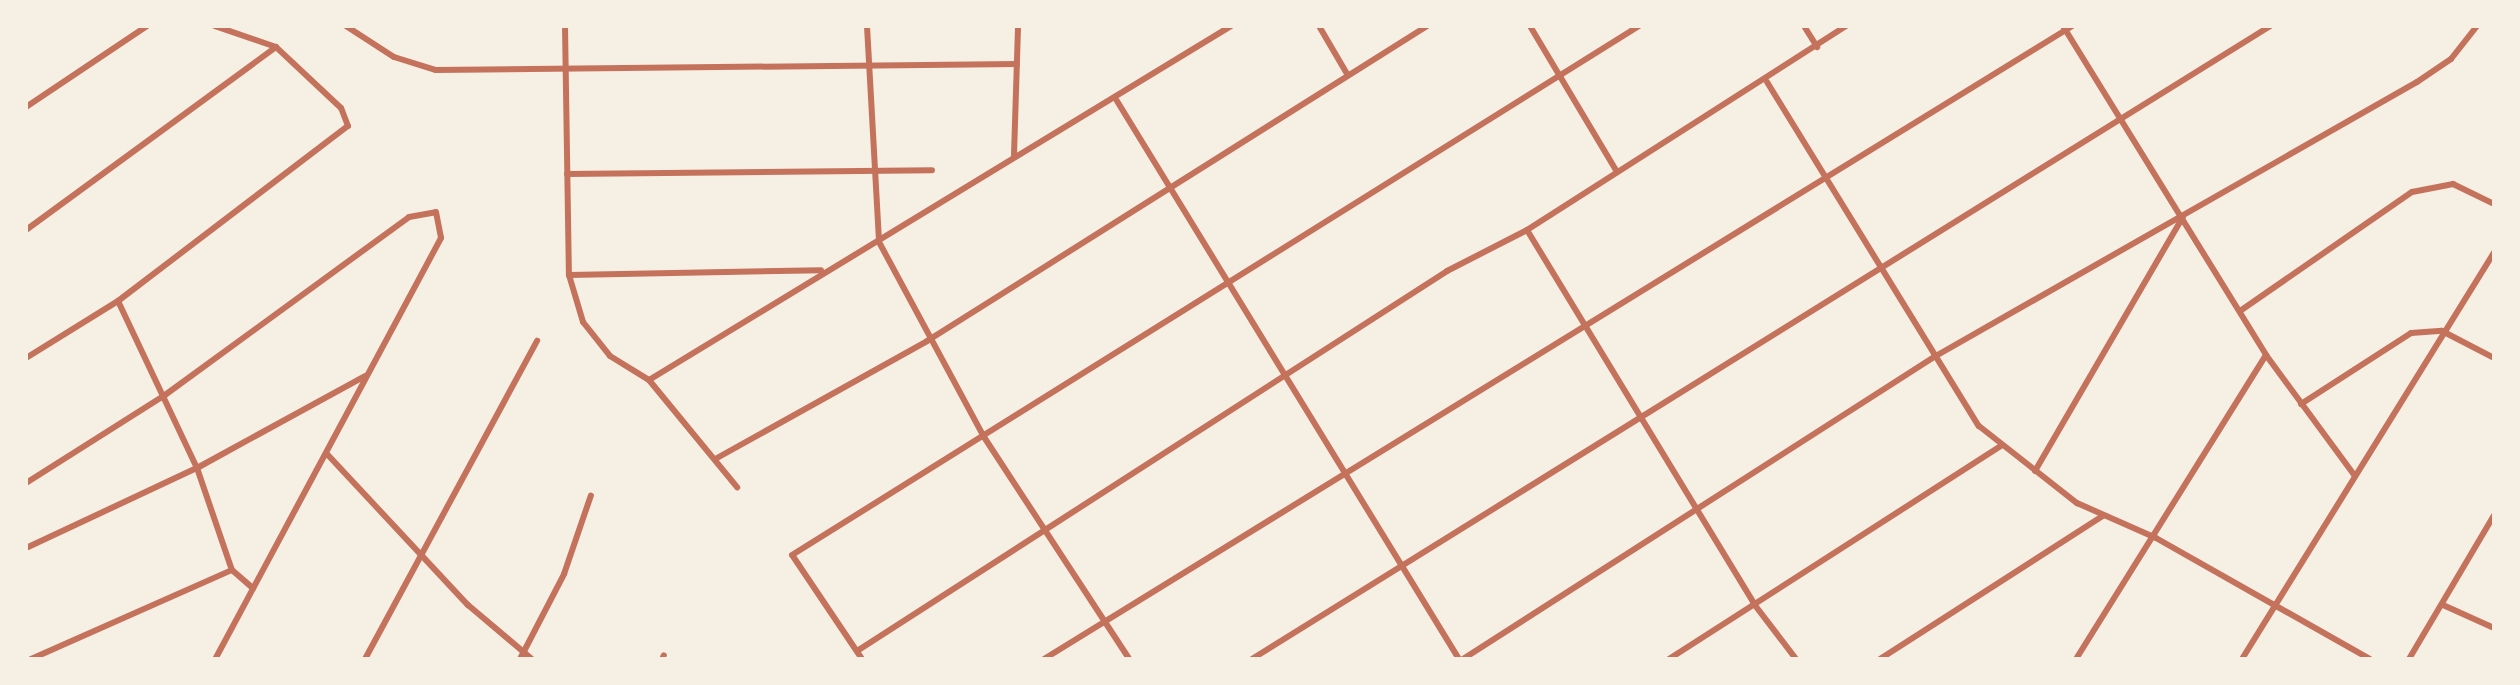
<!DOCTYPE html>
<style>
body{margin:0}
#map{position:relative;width:2520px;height:685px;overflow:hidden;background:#f6efe4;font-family:"DM Sans",sans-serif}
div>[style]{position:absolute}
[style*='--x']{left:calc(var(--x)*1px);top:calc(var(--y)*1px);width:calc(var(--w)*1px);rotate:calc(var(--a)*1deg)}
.minor>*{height:6px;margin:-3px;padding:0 3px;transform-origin:3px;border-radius:3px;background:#c5725c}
span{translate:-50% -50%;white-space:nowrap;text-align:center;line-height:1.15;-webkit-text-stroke:6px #f6efe4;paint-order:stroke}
.frame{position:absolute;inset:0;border:28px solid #f6efe4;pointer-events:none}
</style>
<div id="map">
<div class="minor">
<div style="--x:346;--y:26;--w:57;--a:32.9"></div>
<div style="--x:394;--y:57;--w:44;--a:17.2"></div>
<div style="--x:436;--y:70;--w:581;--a:-0.59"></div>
<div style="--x:565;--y:26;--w:249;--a:89.1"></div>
<div style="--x:569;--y:275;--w:49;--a:73.4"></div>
<div style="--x:583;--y:322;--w:43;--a:51.5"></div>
<div style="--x:610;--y:356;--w:46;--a:31.6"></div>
<div style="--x:649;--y:380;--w:139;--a:50.6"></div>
<div style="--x:867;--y:26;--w:216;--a:86.8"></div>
<div style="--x:879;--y:242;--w:221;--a:61.7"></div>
<div style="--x:984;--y:437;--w:265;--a:56.8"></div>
<div style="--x:1319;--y:26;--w:56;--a:59.7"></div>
<div style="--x:1530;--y:26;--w:170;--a:59.2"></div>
<div style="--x:1804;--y:26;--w:25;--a:58"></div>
<div style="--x:2063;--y:26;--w:387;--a:58.3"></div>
<div style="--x:2266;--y:355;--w:149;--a:53.7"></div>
<div style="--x:1767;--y:82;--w:404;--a:58.4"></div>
<div style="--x:1979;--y:426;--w:125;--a:38.2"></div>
<div style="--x:2077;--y:503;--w:86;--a:23.9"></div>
<div style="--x:2156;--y:538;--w:246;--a:29.5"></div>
<div style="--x:1117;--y:101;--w:654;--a:58.5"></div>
<div style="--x:26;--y:107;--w:146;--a:-33.8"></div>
<div style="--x:1014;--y:155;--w:129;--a:-88.2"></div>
<div style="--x:567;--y:174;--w:365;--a:-0.6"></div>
<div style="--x:26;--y:230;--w:310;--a:-36.2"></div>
<div style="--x:1527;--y:230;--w:437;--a:58.7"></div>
<div style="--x:1754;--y:604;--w:69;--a:52.6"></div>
<div style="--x:569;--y:275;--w:252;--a:-1.1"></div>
<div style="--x:118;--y:301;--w:185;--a:64.7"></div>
<div style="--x:197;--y:468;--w:108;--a:71.1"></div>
<div style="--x:232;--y:570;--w:28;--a:41"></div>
<div style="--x:2240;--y:311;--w:209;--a:-34.7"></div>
<div style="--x:2412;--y:192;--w:42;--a:-11"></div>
<div style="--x:2453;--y:184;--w:46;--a:26"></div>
<div style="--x:26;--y:358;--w:108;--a:-31.8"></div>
<div style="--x:118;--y:301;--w:289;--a:-37.3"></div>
<div style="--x:348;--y:126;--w:19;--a:-111"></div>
<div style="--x:341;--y:108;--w:89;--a:-136.8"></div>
<div style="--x:276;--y:47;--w:65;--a:-161"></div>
<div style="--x:649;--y:380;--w:681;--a:-31.31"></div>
<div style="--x:2301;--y:404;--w:131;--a:-32.8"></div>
<div style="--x:2411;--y:333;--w:31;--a:-4"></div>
<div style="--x:2442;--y:331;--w:59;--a:27.4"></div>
<div style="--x:327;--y:454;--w:207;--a:47"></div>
<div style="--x:468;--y:605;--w:84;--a:40.2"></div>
<div style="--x:717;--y:458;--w:240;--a:-29.1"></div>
<div style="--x:927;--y:341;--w:591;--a:-32.21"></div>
<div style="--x:2035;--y:471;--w:294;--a:-59.8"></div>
<div style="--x:26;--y:483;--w:165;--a:-32.3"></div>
<div style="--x:165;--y:395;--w:302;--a:-36.1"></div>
<div style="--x:409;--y:217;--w:27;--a:-10"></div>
<div style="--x:436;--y:212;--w:26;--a:79"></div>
<div style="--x:441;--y:238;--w:478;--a:118.2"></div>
<div style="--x:26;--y:548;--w:189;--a:-25.1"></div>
<div style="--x:197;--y:468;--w:192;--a:-28.7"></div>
<div style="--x:2443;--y:605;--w:56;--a:24.3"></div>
<div style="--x:857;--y:651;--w:702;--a:-32.78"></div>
<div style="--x:1447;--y:271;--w:90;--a:-27.1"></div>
<div style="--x:1527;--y:230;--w:379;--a:-32.6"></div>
<div style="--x:31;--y:659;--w:220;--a:-23.9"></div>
<div style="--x:365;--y:659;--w:362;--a:-61.6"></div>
<div style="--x:520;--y:659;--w:96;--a:-62.6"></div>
<div style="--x:564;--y:574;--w:83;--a:-71.1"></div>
<div style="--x:662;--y:659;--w:4;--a:-63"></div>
<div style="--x:862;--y:659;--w:125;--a:-123.9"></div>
<div style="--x:792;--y:555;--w:999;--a:-31.99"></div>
<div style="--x:1044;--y:659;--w:1207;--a:-31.62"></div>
<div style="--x:1252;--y:659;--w:1199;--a:-31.87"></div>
<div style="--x:1463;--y:659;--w:560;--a:-32.67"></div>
<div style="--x:1934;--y:357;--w:556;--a:-29.66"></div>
<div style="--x:2417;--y:82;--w:41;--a:-34.1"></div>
<div style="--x:2451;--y:59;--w:42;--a:-51.8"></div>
<div style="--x:1669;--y:659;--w:396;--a:-32.7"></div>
<div style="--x:1880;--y:659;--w:265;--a:-32.7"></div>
<div style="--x:2076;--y:659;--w:358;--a:-58"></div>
<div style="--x:2242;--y:659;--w:479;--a:-58.2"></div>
<div style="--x:2409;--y:659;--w:167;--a:-59.4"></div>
</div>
<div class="frame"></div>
</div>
